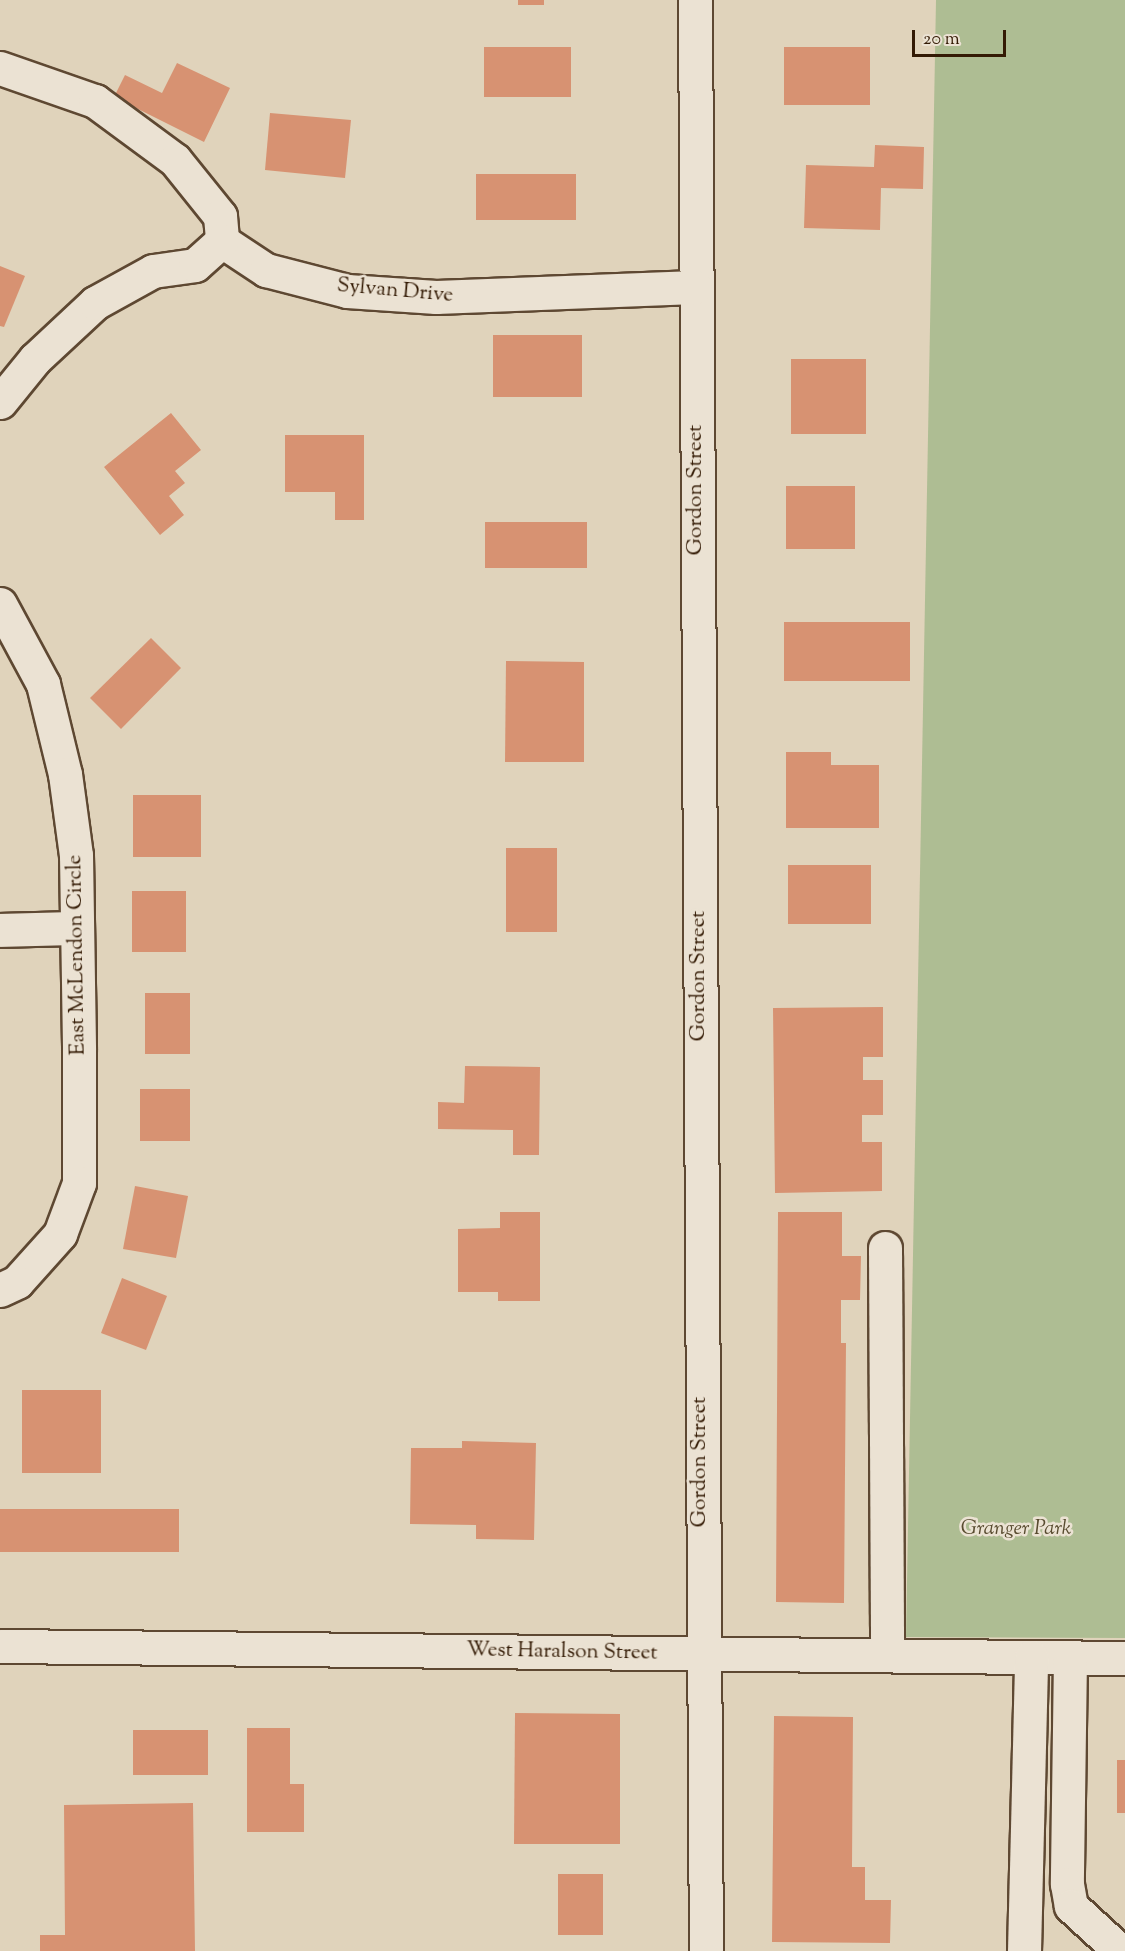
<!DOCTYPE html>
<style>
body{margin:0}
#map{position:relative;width:1125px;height:1951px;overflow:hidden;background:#e0d3bb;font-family:"Sorts Mill Goudy",serif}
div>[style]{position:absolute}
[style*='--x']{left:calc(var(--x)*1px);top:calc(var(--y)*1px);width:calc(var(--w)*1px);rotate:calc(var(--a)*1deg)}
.green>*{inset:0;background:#aebd93}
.building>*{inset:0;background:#d79272}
.roads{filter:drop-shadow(2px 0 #5e4832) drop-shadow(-2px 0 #5e4832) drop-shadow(0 2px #5e4832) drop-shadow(0 -2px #5e4832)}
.minor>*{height:33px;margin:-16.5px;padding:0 16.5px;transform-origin:16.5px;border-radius:16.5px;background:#ebe2d3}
span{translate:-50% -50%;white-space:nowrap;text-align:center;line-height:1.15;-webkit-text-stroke:5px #ebe2d3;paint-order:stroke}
.street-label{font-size:21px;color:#331a04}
.park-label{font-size:21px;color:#584b2f;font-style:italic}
.scale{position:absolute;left:912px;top:30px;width:94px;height:27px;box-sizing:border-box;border:3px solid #331a04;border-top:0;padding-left:8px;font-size:18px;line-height:21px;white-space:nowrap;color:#331a04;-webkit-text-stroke:4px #ebe2d3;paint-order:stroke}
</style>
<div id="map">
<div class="green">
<div style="clip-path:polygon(936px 0,1125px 0,1125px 1638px,906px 1637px)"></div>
</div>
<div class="building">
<div style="clip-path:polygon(518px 0,544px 0,544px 5px,518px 5px)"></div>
<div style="clip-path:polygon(484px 47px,571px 47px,571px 97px,484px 97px)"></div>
<div style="clip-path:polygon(784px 47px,870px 47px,870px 105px,784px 105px)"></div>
<div style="clip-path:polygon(177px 63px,230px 88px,204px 142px,114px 97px,125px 75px,162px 93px)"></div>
<div style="clip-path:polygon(270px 113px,351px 120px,345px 178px,265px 170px)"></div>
<div style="clip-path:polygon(875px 145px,924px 147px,923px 189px,881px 188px,880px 230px,804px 228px,806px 165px,874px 167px)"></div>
<div style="clip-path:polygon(476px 174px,576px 174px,576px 220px,476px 220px)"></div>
<div style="clip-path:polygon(0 266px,25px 276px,4px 327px,0 326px)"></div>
<div style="clip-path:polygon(493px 335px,582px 335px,582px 397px,493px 397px)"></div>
<div style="clip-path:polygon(791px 359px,866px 359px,866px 434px,791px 434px)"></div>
<div style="clip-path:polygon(171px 413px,201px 450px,175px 471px,185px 483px,169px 496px,184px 515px,160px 535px,104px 467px)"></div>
<div style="clip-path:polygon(285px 435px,364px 435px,364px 520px,335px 520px,335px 492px,285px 492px)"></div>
<div style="clip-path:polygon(786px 486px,855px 486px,855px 549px,786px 549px)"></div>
<div style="clip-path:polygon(485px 522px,587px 522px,587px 568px,485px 568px)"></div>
<div style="clip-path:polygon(784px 622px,910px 622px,910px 681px,784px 681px)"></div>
<div style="clip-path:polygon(151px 638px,181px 668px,121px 729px,90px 698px)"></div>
<div style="clip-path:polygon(506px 661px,584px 662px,584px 762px,505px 762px)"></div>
<div style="clip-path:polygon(786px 752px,831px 752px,831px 765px,879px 765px,879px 828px,786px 828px)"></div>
<div style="clip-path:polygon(133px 795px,201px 795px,201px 857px,133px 857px)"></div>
<div style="clip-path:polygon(506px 848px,557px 848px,557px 932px,506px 932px)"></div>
<div style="clip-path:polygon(788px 865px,871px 865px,871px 924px,788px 924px)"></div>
<div style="clip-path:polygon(132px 891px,186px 891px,186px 952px,132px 952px)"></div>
<div style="clip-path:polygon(145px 993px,190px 993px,190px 1054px,145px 1054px)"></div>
<div style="clip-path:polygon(883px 1007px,883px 1057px,863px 1057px,863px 1080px,883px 1080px,883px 1115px,862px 1115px,862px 1142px,882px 1142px,882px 1191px,775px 1193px,773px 1008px)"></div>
<div style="clip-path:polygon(465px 1066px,540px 1067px,539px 1155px,513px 1155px,513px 1130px,438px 1129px,438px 1102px,464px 1103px)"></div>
<div style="clip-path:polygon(140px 1089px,190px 1089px,190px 1141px,140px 1141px)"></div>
<div style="clip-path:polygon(135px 1186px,188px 1196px,176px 1258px,123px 1249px)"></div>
<div style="clip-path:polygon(500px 1212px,540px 1212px,540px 1301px,498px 1301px,498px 1292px,458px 1292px,458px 1229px,500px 1228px)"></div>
<div style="clip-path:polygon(778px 1212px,842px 1212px,842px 1256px,861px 1256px,860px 1300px,841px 1300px,841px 1343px,846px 1343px,844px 1603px,776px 1602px)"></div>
<div style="clip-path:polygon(122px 1278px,167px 1296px,146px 1350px,101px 1333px)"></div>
<div style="clip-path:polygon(22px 1390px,101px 1390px,101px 1473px,22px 1473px)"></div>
<div style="clip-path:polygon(462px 1441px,536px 1443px,534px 1540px,476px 1539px,476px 1525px,410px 1524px,411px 1448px,462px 1448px)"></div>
<div style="clip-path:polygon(0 1509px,179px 1509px,179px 1552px,0 1552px)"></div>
<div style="clip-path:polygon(515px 1713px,620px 1714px,620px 1844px,514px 1844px)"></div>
<div style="clip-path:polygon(774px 1716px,853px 1717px,852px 1867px,865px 1867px,865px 1900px,891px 1900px,890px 1943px,772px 1942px)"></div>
<div style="clip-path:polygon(247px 1728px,290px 1728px,290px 1784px,304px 1784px,304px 1832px,247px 1832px)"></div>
<div style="clip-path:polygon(133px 1730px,208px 1730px,208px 1775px,133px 1775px)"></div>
<div style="clip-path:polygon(1117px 1760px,1125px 1760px,1125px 1813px,1117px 1813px)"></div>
<div style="clip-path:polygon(193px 1803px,195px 1951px,40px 1951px,40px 1935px,65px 1935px,64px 1805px)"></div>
<div style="clip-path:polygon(558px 1874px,603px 1874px,603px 1935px,558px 1935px)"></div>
</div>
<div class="roads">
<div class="minor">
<div style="--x:695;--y:0;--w:1951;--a:89.68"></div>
<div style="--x:0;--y:68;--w:101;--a:19.2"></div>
<div style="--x:95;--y:101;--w:99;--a:36.4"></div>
<div style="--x:175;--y:160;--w:72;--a:51.2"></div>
<div style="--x:220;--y:216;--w:25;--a:85"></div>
<div style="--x:222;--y:241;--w:53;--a:33.4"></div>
<div style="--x:266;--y:270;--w:84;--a:14.5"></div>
<div style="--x:347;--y:291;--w:89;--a:3.9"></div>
<div style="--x:436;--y:297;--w:259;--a:-2.2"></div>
<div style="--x:0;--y:402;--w:55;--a:-50.9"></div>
<div style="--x:35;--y:359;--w:82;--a:-43"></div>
<div style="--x:95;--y:303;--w:66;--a:-28.9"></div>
<div style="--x:153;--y:271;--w:42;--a:-8.1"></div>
<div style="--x:195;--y:265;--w:36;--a:-42"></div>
<div style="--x:0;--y:604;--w:91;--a:61.7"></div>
<div style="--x:43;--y:684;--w:93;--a:76.3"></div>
<div style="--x:65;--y:774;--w:82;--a:82.3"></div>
<div style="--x:76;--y:855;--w:195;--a:89.1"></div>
<div style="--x:79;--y:1050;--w:133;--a:90"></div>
<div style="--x:79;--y:1183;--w:54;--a:110.4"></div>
<div style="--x:60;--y:1234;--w:64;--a:131.9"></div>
<div style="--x:17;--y:1282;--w:19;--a:155"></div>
<div style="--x:0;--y:930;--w:75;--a:-1.5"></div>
<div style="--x:885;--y:1248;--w:407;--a:89.7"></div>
<div style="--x:0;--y:1646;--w:1125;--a:0.61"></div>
<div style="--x:1070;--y:1657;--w:227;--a:90.8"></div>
<div style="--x:1067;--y:1884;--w:22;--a:80"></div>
<div style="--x:1071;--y:1906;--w:67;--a:42.6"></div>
<div style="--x:1024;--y:1951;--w:294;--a:-88.6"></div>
</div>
</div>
<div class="street-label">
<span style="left:395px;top:291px;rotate:5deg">Sylvan Drive</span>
<span style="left:696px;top:490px;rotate:-90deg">Gordon Street</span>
<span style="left:77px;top:955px;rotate:-91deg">East McLendon Circle</span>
<span style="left:699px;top:976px;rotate:-90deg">Gordon Street</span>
<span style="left:700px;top:1462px;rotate:-90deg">Gordon Street</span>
<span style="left:562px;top:1652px;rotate:1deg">West Haralson Street</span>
</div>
<div class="park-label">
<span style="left:1016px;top:1529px">Granger Park</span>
</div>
<div class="scale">20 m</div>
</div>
